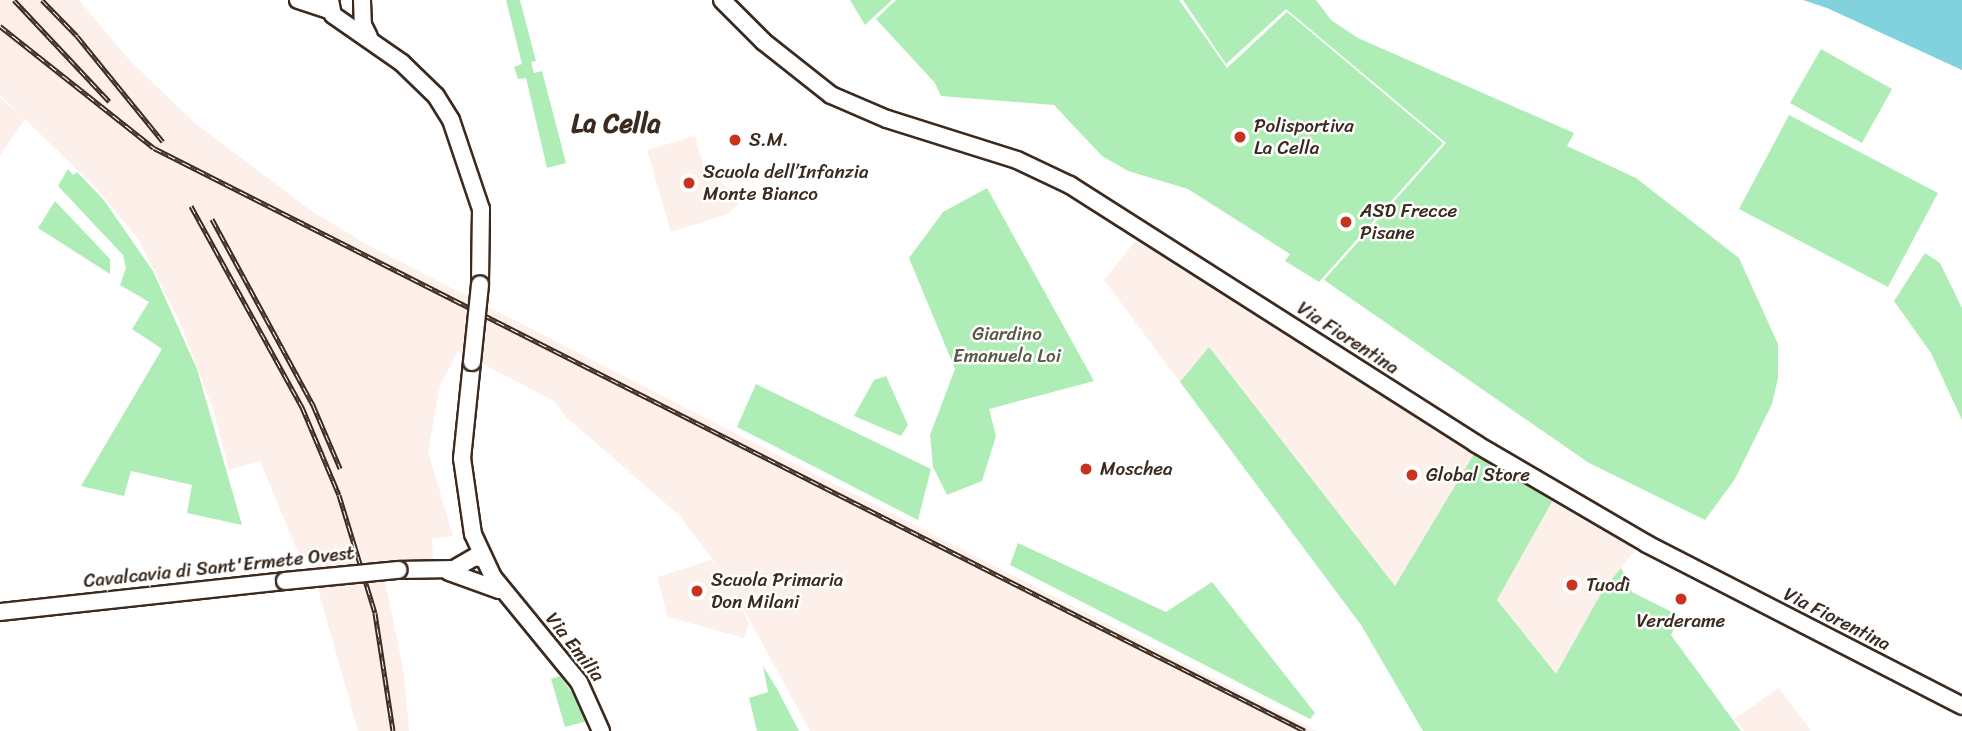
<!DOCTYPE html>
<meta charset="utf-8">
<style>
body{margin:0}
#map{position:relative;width:1962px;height:731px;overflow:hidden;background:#fff;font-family:Sriracha,sans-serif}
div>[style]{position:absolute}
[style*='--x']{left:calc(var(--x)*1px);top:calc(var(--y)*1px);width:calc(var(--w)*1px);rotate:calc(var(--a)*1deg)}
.built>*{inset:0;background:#fdefea}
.green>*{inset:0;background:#aeedb5}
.water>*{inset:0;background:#81d2dc}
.roads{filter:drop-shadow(2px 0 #3b2a1e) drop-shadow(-2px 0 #3b2a1e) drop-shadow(0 2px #3b2a1e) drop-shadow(0 -2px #3b2a1e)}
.secondary>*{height:16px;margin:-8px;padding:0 8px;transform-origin:8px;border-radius:8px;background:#fff}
.rail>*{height:5px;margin-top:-2.5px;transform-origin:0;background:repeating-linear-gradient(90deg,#fff 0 8px,#3b2a1e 0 16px);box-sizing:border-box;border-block:2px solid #3b2a1e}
.bridges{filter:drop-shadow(2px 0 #3b2a1e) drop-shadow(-2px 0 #3b2a1e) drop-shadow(0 2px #3b2a1e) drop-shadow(0 -2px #3b2a1e)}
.secondary-bridge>*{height:16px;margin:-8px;padding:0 8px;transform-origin:8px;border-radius:8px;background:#fff}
.dots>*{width:19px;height:19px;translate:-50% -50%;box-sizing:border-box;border:4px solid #fff;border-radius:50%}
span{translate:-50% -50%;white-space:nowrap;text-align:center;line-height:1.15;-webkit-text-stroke:5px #fff;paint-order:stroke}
.poi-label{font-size:19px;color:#3b2a1e}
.left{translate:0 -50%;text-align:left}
.park-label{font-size:19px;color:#585b44}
.street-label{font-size:19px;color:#3b2a1e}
.district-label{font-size:26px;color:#3b2a1e;font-weight:700}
</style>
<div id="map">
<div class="built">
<div style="clip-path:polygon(0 0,79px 0,131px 62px,195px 123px,310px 210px,371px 247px,1317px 731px,810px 731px,730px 584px,749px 623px,744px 638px,668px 617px,657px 577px,711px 560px,718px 567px,678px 514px,567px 418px,554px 401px,458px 351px,440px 386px,428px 451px,453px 536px,432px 539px,433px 560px,381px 560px,404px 674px,409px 731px,358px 731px,311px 564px,299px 555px,260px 461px,229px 470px,214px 412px,181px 325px,139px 240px,97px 189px,0 95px)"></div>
<div style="clip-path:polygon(0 98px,25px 119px,0 155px)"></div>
<div style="clip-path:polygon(695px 136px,705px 170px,737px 195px,738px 204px,728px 214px,671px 232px,647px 150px)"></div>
<div style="clip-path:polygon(1138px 238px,1474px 454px,1395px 587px,1209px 347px,1180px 382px,1104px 280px)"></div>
<div style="clip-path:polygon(1553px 500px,1636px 549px,1603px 590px,1557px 675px,1497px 600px)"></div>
<div style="clip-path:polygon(1779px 688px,1811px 731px,1744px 731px,1734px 719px)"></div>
</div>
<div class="green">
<div style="clip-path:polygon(506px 0,520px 0,536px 61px,531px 62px,534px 73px,542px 71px,566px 163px,547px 168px,526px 78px,518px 79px,514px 67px,522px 64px)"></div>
<div style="clip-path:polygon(850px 0,892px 0,865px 25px)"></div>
<div style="clip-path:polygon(896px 0,1179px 0,1227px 68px,1287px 12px,1443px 143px,1319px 282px,1285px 261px,1290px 254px,1188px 189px,1128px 171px,1102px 156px,1054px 105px,941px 96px,935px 83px,876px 19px)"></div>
<div style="clip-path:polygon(1183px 0,1316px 0,1331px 20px,1358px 38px,1574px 133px,1567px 146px,1636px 178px,1739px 258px,1778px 344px,1778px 378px,1772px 404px,1735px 479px,1705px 520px,1589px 463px,1324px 280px,1446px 143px,1286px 9px,1226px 64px)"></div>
<div style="clip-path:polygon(1821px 49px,1892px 89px,1862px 143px,1790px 103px)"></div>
<div style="clip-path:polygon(1789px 115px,1938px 193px,1888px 287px,1739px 209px)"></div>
<div style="clip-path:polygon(68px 169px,73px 175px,77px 172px,103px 199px,153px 271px,197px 369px,242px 525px,187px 513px,192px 485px,131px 471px,124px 496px,81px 486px,162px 349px,132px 329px,149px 302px,120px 285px,126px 268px,123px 255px,58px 186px)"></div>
<div style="clip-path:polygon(987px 188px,1094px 381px,989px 409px,996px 436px,982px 481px,947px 495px,933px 467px,930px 435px,955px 369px,909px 258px,943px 212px)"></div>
<div style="clip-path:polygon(55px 201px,110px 259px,110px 274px,38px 228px)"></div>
<div style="clip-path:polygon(1925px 253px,1940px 263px,1962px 308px,1962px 420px,1931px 353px,1894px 301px)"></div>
<div style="clip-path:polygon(1209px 347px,1395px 586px,1474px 454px,1553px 500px,1497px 600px,1556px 674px,1603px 590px,1621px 568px,1632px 592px,1680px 616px,1671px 635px,1741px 731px,1423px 731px,1361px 625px,1180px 382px)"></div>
<div style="clip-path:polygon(886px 376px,908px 425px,901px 436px,854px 416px,874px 380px)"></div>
<div style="clip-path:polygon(756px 384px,931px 469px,918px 520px,737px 427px)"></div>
<div style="clip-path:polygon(1018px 543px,1166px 612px,1212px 582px,1315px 713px,1310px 719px,1010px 565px)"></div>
<div style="clip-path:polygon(763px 666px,777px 689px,799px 731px,757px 731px,749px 698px,768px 692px)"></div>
<div style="clip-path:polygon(560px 676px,578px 701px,587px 721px,565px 727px,551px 679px)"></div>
</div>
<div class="water">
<div style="clip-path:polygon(1803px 0,1962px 0,1962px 70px,1827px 8px)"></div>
</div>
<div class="roads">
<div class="secondary">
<div style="--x:298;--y:0;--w:35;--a:18"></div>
<div style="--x:330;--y:0;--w:15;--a:79"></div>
<div style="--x:333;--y:15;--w:84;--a:34.8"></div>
<div style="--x:402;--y:63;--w:47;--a:44.1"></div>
<div style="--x:436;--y:96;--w:28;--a:58"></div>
<div style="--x:451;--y:120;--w:94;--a:71.4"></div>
<div style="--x:481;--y:209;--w:75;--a:90.8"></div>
<div style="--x:362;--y:0;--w:25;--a:88"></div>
<div style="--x:363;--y:25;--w:13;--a:63"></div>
<div style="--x:722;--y:0;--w:59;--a:45"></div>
<div style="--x:764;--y:42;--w:85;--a:38.3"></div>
<div style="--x:831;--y:95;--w:61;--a:23.2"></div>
<div style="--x:887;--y:119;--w:136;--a:17.5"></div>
<div style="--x:1017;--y:160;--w:59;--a:25.3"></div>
<div style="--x:1070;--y:185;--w:482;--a:32.5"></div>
<div style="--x:1476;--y:444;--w:198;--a:30.3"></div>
<div style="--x:1647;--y:544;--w:354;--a:27.2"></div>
<div style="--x:472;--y:362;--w:97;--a:95.9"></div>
<div style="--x:462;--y:458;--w:77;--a:81.8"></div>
<div style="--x:473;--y:534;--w:47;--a:65.1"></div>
<div style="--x:493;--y:577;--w:136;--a:50.7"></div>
<div style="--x:579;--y:682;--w:54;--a:65.8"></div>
<div style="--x:398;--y:570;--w:56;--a:-1"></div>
<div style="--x:454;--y:569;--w:24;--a:-30"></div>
<div style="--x:475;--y:557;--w:9;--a:13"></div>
<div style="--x:449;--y:572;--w:53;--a:19.8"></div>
<div style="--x:0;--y:612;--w:287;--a:-6.2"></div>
</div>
</div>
<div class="rail">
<div style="--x:14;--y:0;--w:139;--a:46.8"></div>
<div style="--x:42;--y:0;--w:50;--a:45.8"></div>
<div style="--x:77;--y:36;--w:136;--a:50.9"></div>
<div style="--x:0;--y:26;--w:196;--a:38.4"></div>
<div style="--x:154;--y:148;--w:1290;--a:26.86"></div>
<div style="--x:191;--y:206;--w:230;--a:61.1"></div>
<div style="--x:302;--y:407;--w:95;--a:67.2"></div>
<div style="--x:339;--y:495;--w:123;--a:73"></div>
<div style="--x:375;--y:613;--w:119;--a:81.3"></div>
<div style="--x:212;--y:219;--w:212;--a:61.5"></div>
<div style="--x:313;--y:405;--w:69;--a:66.8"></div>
</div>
<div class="bridges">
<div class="secondary-bridge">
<div style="--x:472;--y:362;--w:78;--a:-84.1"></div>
<div style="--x:285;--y:581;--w:114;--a:-5.6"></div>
</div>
</div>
<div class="dots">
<div style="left:1240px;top:137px;background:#c8321e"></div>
<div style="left:735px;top:140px;background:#c8321e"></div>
<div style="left:689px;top:183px;background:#c8321e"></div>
<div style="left:1346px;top:222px;background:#c8321e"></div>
<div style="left:1086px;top:469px;background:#c8321e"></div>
<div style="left:1412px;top:475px;background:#c8321e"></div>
<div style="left:1572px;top:585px;background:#c8321e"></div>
<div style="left:697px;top:591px;background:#c8321e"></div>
<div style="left:1681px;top:599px;background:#c8321e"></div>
</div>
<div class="poi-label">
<span class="left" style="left:1254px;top:137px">Polisportiva<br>La Cella</span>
<span class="left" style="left:749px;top:140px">S.M.</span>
<span class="left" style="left:703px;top:183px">Scuola dell’Infanzia<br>Monte Bianco</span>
<span class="left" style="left:1360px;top:222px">ASD Frecce<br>Pisane</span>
<span class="left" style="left:1100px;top:469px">Moschea</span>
<span class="left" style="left:1426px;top:475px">Global Store</span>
<span class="left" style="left:711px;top:591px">Scuola Primaria<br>Don Milani</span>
<span class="left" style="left:1586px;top:585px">Tuodì</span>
<span style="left:1681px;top:621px">Verderame</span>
</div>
<div class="park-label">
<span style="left:1007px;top:345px">Giardino<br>Emanuela Loi</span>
</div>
<div class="street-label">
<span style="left:1348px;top:338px;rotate:33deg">Via Fiorentina</span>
<span style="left:219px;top:567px;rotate:-6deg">Cavalcavia di Sant'Ermete Ovest</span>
<span style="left:1837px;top:619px;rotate:27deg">Via Fiorentina</span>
<span style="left:575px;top:647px;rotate:52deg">Via Emilia</span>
</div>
<div class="district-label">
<span style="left:616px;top:124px">La Cella</span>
</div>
</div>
